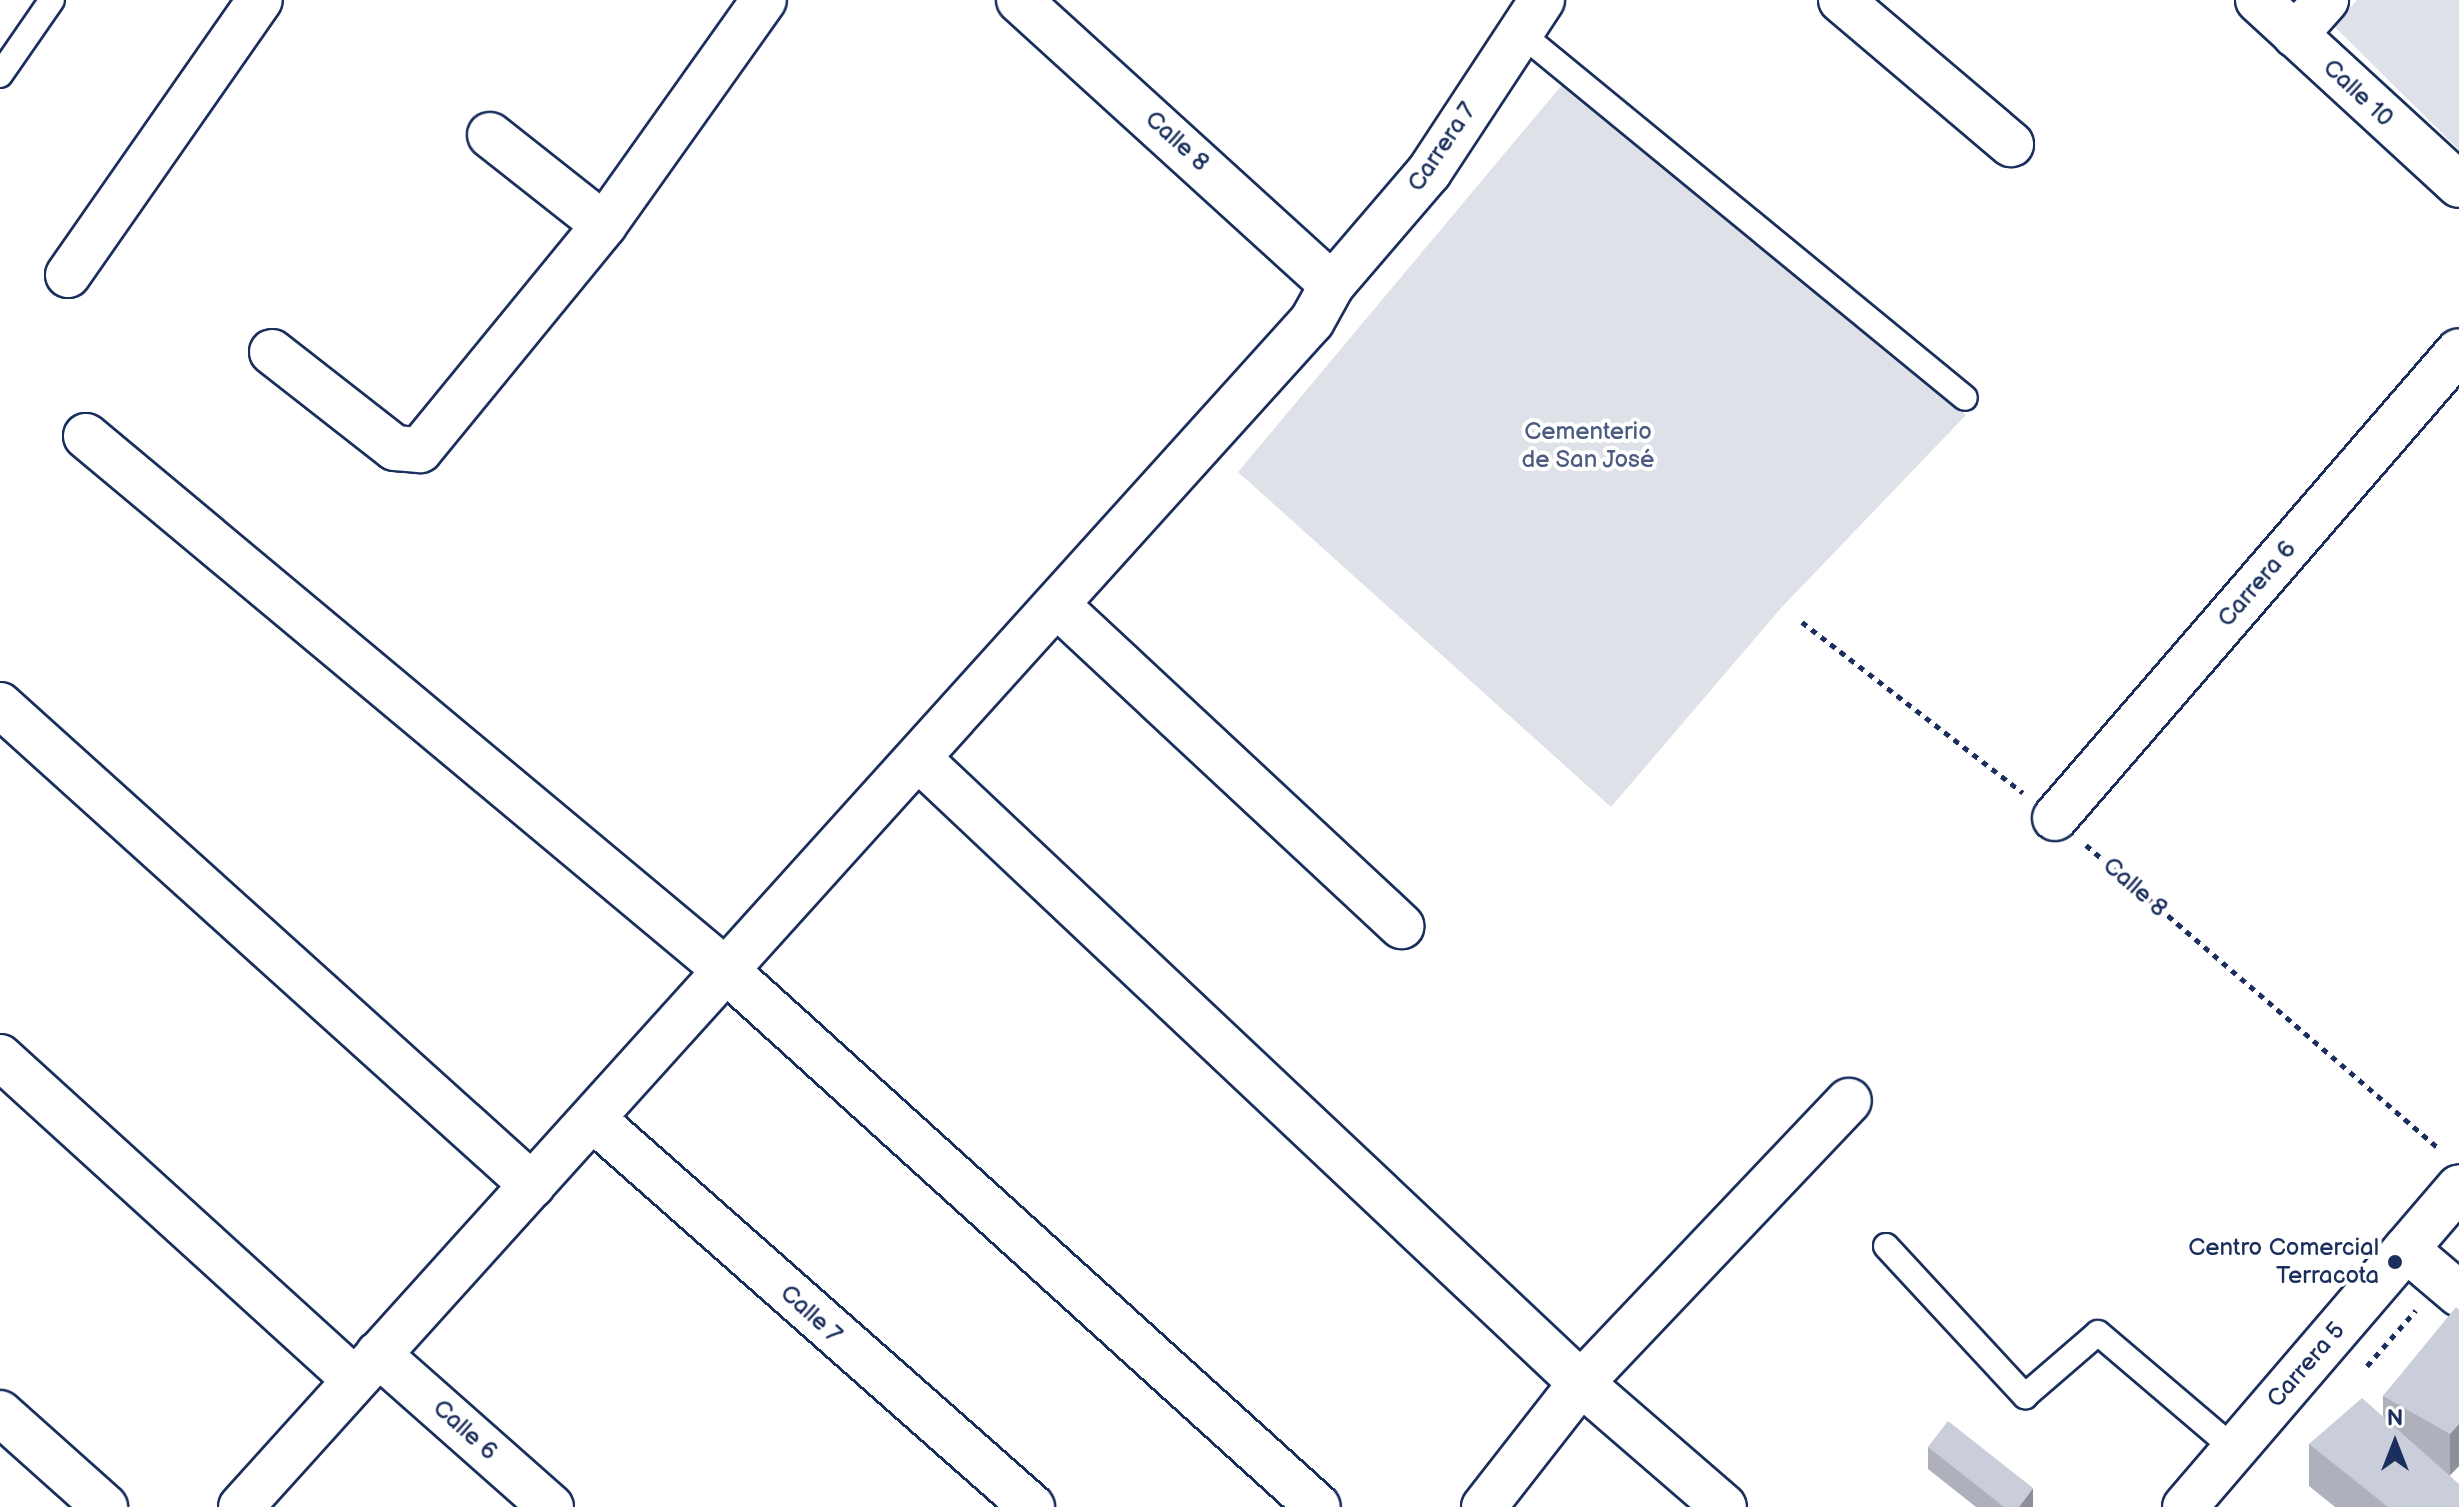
<!DOCTYPE html>
<meta charset="utf-8">
<style>
body{margin:0}
#map{position:relative;width:2459px;height:1507px;overflow:hidden;background:#fff;font-family:"Balsamiq Sans",sans-serif}
div>[style]{position:absolute}
[style*='--x']{left:calc(var(--x)*1px);top:calc(var(--y)*1px);width:calc(var(--w)*1px);rotate:calc(var(--a)*1deg)}
.green>*{inset:0;background:#dee1e7}
.path>*{height:5px;margin-top:-2.5px;transform-origin:0;background:repeating-linear-gradient(90deg,#1b2f5e 0 6px,transparent 0 12px)}
.roads{filter:drop-shadow(2px 0 #1b2f5e) drop-shadow(-2px 0 #1b2f5e) drop-shadow(0 2px #1b2f5e) drop-shadow(0 -2px #1b2f5e)}
.service>*{height:24px;margin:-12px;padding:0 12px;transform-origin:12px;border-radius:12px;background:#fff}
.minor>*{height:44px;margin:-22px;padding:0 22px;transform-origin:22px;border-radius:22px;background:#fff}
.secondary>*{height:44px;margin:-22px;padding:0 22px;transform-origin:22px;border-radius:22px;background:#fff}
.wall>*{inset:0;background:#aeb1bb}
.shaded-wall>*{inset:0;background:#8d9099}
.building>*{inset:0;background:#caceda}
.dots>*{width:22px;height:22px;translate:-50% -50%;box-sizing:border-box;border:4px solid #fff;border-radius:50%}
span{translate:-50% -50%;white-space:nowrap;text-align:center;line-height:1.15;-webkit-text-stroke:8px #fff;paint-order:stroke}
.street-label{font-size:24px;color:#1b2f5e}
.park-label{font-size:24px;color:#4c5c80}
.poi-label{font-size:24px;color:#1b2f5e}
.right{translate:-100% -50%;text-align:right}
.north{position:absolute;left:2355px;top:1403px;width:80px;height:80px;-webkit-text-stroke:6px #fff;paint-order:stroke;rotate:0deg;font-size:22px;font-weight:700;line-height:32px;text-align:center;color:#1b2f5e}
.north::after{content:'';display:block;margin:auto;width:28px;height:36px;background:#1b2f5e;clip-path:polygon(50% 0,100% 100%,50% 72%,0 100%)}
</style>
<div id="map">
<div class="green">
<div style="clip-path:polygon(2357px 0,2459px 0,2459px 150px,2334px 26px)"></div>
<div style="clip-path:polygon(1576px 68px,1966px 415px,1782px 607px,1611px 807px,1238px 472px)"></div>
</div>
<div class="path">
<div style="--x:1802;--y:622;--w:279;--a:37.7"></div>
<div style="--x:2086;--y:845;--w:466;--a:40.7"></div>
<div style="--x:2367;--y:1366;--w:74;--a:-48.8"></div>
</div>
<div class="roads">
<div class="service">
<div style="--x:1518;--y:31;--w:578;--a:39.39"></div>
<div style="--x:0;--y:75;--w:91;--a:-55.3"></div>
<div style="--x:1886;--y:1246;--w:205;--a:47.2"></div>
<div style="--x:2025;--y:1396;--w:96;--a:-40.8"></div>
<div style="--x:2098;--y:1333;--w:177;--a:40.4"></div>
</div>
<div class="minor">
<div style="--x:1019;--y:0;--w:423;--a:42.3"></div>
<div style="--x:1841;--y:0;--w:223;--a:40.3"></div>
<div style="--x:2258;--y:0;--w:273;--a:42.6"></div>
<div style="--x:2295;--y:35;--w:47;--a:-48.5"></div>
<div style="--x:490;--y:135;--w:145;--a:38.3"></div>
<div style="--x:68;--y:275;--w:335;--a:-55.1"></div>
<div style="--x:272;--y:352;--w:156;--a:38"></div>
<div style="--x:395;--y:448;--w:25;--a:5"></div>
<div style="--x:420;--y:450;--w:291;--a:-50.7"></div>
<div style="--x:604;--y:225;--w:276;--a:-54.6"></div>
<div style="--x:86;--y:436;--w:836;--a:39.86"></div>
<div style="--x:728;--y:972;--w:796;--a:42.2"></div>
<div style="--x:1057;--y:605;--w:471;--a:43"></div>
<div style="--x:0;--y:705;--w:717;--a:42.06"></div>
<div style="--x:919;--y:759;--w:910;--a:43.31"></div>
<div style="--x:1581;--y:1383;--w:189;--a:40.9"></div>
<div style="--x:2055;--y:818;--w:617;--a:-49.14"></div>
<div style="--x:0;--y:1057;--w:480;--a:42.3"></div>
<div style="--x:593;--y:1119;--w:586;--a:41.47"></div>
<div style="--x:2406;--y:1249;--w:70;--a:40.3"></div>
<div style="--x:378;--y:1354;--w:231;--a:41.5"></div>
<div style="--x:0;--y:1413;--w:141;--a:41.8"></div>
<div style="--x:241;--y:1507;--w:1598;--a:-47.92"></div>
<div style="--x:1312;--y:321;--w:41;--a:-60.9"></div>
<div style="--x:1332;--y:285;--w:149;--a:-49.4"></div>
<div style="--x:1429;--y:172;--w:206;--a:-56.7"></div>
<div style="--x:1484;--y:1507;--w:157;--a:-52"></div>
<div style="--x:1581;--y:1383;--w:389;--a:-46.5"></div>
</div>
<div class="secondary">
<div style="--x:2185;--y:1507;--w:421;--a:-49.4"></div>
</div>
</div>
<div class="wall">
<div style="clip-path:polygon(2459px 1310px,2459px 1466px,2450px 1475px,2459px 1507px,2335px 1507px,2309px 1486px,2309px 1444px,2383px 1417px,2383px 1396px)"></div>
<div style="clip-path:polygon(1928px 1447px,2033px 1507px,1976px 1507px,1928px 1469px)"></div>
</div>
<div class="shaded-wall">
<div style="clip-path:polygon(2459px 1424px,2459px 1466px,2450px 1475px,2450px 1434px)"></div>
<div style="clip-path:polygon(2033px 1488px,2033px 1507px,2019px 1507px)"></div>
</div>
<div class="building">
<div style="clip-path:polygon(2456px 1307px,2459px 1310px,2459px 1424px,2450px 1434px,2383px 1396px)"></div>
<div style="clip-path:polygon(2362px 1398px,2459px 1484px,2459px 1507px,2388px 1507px,2309px 1444px)"></div>
<div style="clip-path:polygon(1948px 1421px,2033px 1488px,2019px 1507px,2004px 1507px,1928px 1447px)"></div>
</div>
<div class="dots">
<div style="left:2395px;top:1262px;background:#1b2f5e"></div>
</div>
<div class="street-label">
<span style="left:2358px;top:93px;rotate:43deg">Calle 10</span>
<span style="left:1177px;top:141px;rotate:42deg">Calle 8</span>
<span style="left:1442px;top:147px;rotate:-56deg">Carrera 7</span>
<span style="left:2257px;top:584px;rotate:-49deg">Carrera 6</span>
<span style="left:2135px;top:887px;rotate:41deg">Calle 8</span>
<span style="left:811px;top:1314px;rotate:42deg">Calle 7</span>
<span style="left:2306px;top:1365px;rotate:-49deg">Carrera 5</span>
<span style="left:465px;top:1430px;rotate:42deg">Calle 6</span>
</div>
<div class="park-label">
<span style="left:1588px;top:446px">Cementerio<br>de San José</span>
</div>
<div class="poi-label">
<span class="right" style="left:2379px;top:1262px">Centro Comercial<br>Terracota</span>
</div>
<div class="north">N</div>
</div>
